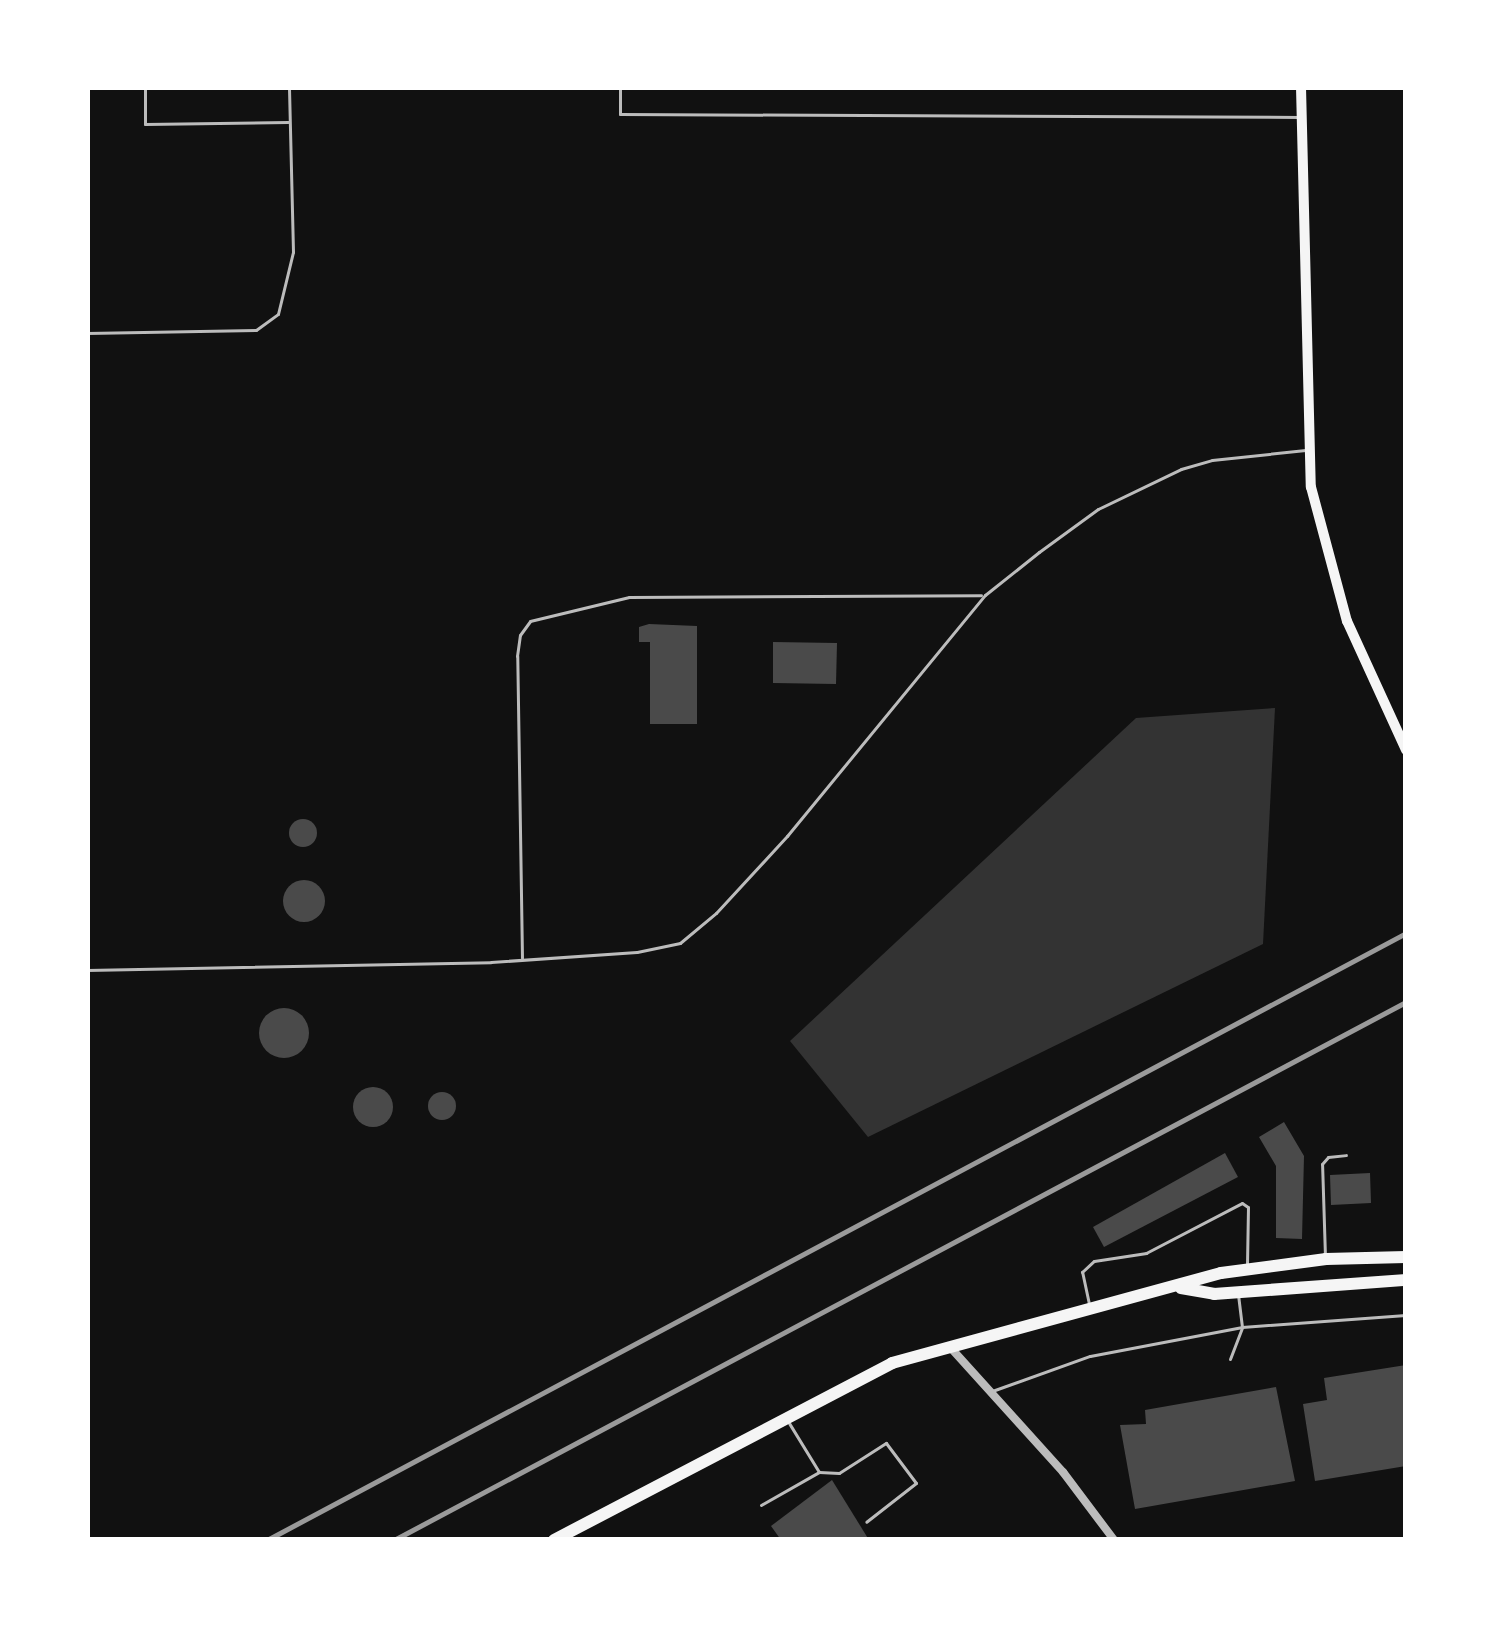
<!DOCTYPE html>
<style>
body{margin:0}
#map{position:relative;width:1493px;height:1627px;overflow:hidden;background:#111;font-family:Helvetica,sans-serif}
div>[style]{position:absolute}
[style*='--x']{left:calc(var(--x)*1px);top:calc(var(--y)*1px);width:calc(var(--w)*1px);rotate:calc(var(--a)*1deg)}
.water>*{inset:0;background:#333}
.building>*{inset:0;background:#4a4a4a}
.round{border-radius:50%}
.service>*{height:3px;margin:-1.5px;padding:0 1.5px;transform-origin:1.5px;border-radius:1.5px;background:#bcbcbc}
.minor>*{height:8px;margin:-4px;padding:0 4px;transform-origin:4px;border-radius:4px;background:#bcbcbc}
.secondary>*{height:10px;margin:-5px;padding:0 5px;transform-origin:5px;border-radius:5px;background:#f5f5f5}
.primary>*{height:12px;margin:-6px;padding:0 6px;transform-origin:6px;border-radius:6px;background:#f5f5f5}
.rail>*{height:4.5px;margin:-2.25px;padding:0 2.25px;transform-origin:2.25px;border-radius:2.25px;background:#9a9a9a}
span{translate:-50% -50%;white-space:nowrap;text-align:center;line-height:1.15;-webkit-text-stroke:9px #fff;paint-order:stroke}
.frame{position:absolute;inset:0;border:90px solid #fff;pointer-events:none}
</style>
<div id="map">
<div class="water">
<div style="clip-path:polygon(1275px 708px,1263px 944px,868px 1137px,790px 1041px,1136px 718px)"></div>
</div>
<div class="building">
<div style="clip-path:polygon(649px 624px,697px 626px,697px 724px,650px 724px,650px 642px,639px 642px,639px 627px)"></div>
<div style="clip-path:polygon(773px 642px,837px 643px,836px 684px,773px 683px)"></div>
<div class="round" style="left:289px;top:819px;width:28px;height:28px"></div>
<div class="round" style="left:283px;top:880px;width:42px;height:42px"></div>
<div class="round" style="left:259px;top:1008px;width:50px;height:50px"></div>
<div class="round" style="left:353px;top:1087px;width:40px;height:40px"></div>
<div class="round" style="left:428px;top:1092px;width:28px;height:28px"></div>
<div style="clip-path:polygon(1284px 1122px,1304px 1156px,1302px 1239px,1276px 1238px,1276px 1166px,1259px 1137px)"></div>
<div style="clip-path:polygon(1225px 1153px,1238px 1177px,1104px 1247px,1093px 1227px)"></div>
<div style="clip-path:polygon(1370px 1173px,1371px 1203px,1331px 1205px,1330px 1175px)"></div>
<div style="clip-path:polygon(1406px 1365px,1406px 1466px,1315px 1481px,1303px 1404px,1327px 1400px,1324px 1378px)"></div>
<div style="clip-path:polygon(1276px 1387px,1295px 1481px,1135px 1509px,1120px 1425px,1146px 1424px,1145px 1410px)"></div>
<div style="clip-path:polygon(832px 1480px,869px 1540px,781px 1540px,771px 1526px)"></div>
</div>
<div class="service">
<div style="--x:145;--y:87;--w:37;--a:90"></div>
<div style="--x:145;--y:124;--w:143;--a:-0.8"></div>
<div style="--x:620;--y:87;--w:27;--a:90"></div>
<div style="--x:620;--y:114;--w:680;--a:0.25"></div>
<div style="--x:87;--y:333;--w:169;--a:-1"></div>
<div style="--x:256;--y:330;--w:27;--a:-36"></div>
<div style="--x:278;--y:314;--w:64;--a:-76.4"></div>
<div style="--x:293;--y:252;--w:165;--a:-91.4"></div>
<div style="--x:522;--y:958;--w:302;--a:-90.9"></div>
<div style="--x:517;--y:656;--w:21;--a:-82"></div>
<div style="--x:520;--y:635;--w:17;--a:-54"></div>
<div style="--x:530;--y:621;--w:102;--a:-13.6"></div>
<div style="--x:629;--y:597;--w:352;--a:-0.3"></div>
<div style="--x:87;--y:970;--w:404;--a:-1.1"></div>
<div style="--x:491;--y:962;--w:146;--a:-3.9"></div>
<div style="--x:637;--y:952;--w:44;--a:-11.8"></div>
<div style="--x:680;--y:943;--w:47;--a:-39.8"></div>
<div style="--x:716;--y:913;--w:105;--a:-47.3"></div>
<div style="--x:787;--y:836;--w:312;--a:-50.6"></div>
<div style="--x:985;--y:595;--w:69;--a:-38.5"></div>
<div style="--x:1039;--y:552;--w:73;--a:-36.1"></div>
<div style="--x:1098;--y:509;--w:92;--a:-25.7"></div>
<div style="--x:1181;--y:469;--w:32;--a:-16"></div>
<div style="--x:1212;--y:460;--w:94;--a:-6.1"></div>
<div style="--x:1325;--y:1257;--w:93;--a:-91.8"></div>
<div style="--x:1322;--y:1164;--w:9;--a:-49"></div>
<div style="--x:1328;--y:1157;--w:18;--a:-6"></div>
<div style="--x:1089;--y:1304;--w:33;--a:-102"></div>
<div style="--x:1082;--y:1272;--w:16;--a:-43"></div>
<div style="--x:1094;--y:1261;--w:53;--a:-8.7"></div>
<div style="--x:1146;--y:1253;--w:108;--a:-27.5"></div>
<div style="--x:1242;--y:1203;--w:7;--a:34"></div>
<div style="--x:1248;--y:1207;--w:56;--a:91"></div>
<div style="--x:1230;--y:1359;--w:34;--a:-69"></div>
<div style="--x:1242;--y:1327;--w:164;--a:-4.2"></div>
<div style="--x:992;--y:1391;--w:104;--a:-19.7"></div>
<div style="--x:1090;--y:1356;--w:155;--a:-10.8"></div>
<div style="--x:1242;--y:1327;--w:32;--a:-97"></div>
<div style="--x:819;--y:1472;--w:20;--a:3"></div>
<div style="--x:839;--y:1473;--w:56;--a:-32.6"></div>
<div style="--x:886;--y:1443;--w:50;--a:53.1"></div>
<div style="--x:916;--y:1483;--w:63;--a:142"></div>
<div style="--x:761;--y:1505;--w:67;--a:-29.6"></div>
<div style="--x:819;--y:1472;--w:57;--a:-121.5"></div>
</div>
<div class="minor">
<div style="--x:950;--y:1347;--w:169;--a:47.9"></div>
<div style="--x:1063;--y:1472;--w:85;--a:53.1"></div>
</div>
<div class="secondary">
<div style="--x:1301;--y:87;--w:400;--a:88.6"></div>
<div style="--x:1311;--y:487;--w:139;--a:75"></div>
<div style="--x:1347;--y:621;--w:142;--a:65.4"></div>
</div>
<div class="primary">
<div style="--x:1181;--y:1288;--w:34;--a:10"></div>
<div style="--x:1214;--y:1294;--w:193;--a:-4.2"></div>
<div style="--x:554;--y:1540;--w:382;--a:-27.6"></div>
<div style="--x:892;--y:1363;--w:341;--a:-15.3"></div>
<div style="--x:1221;--y:1273;--w:106;--a:-7.6"></div>
<div style="--x:1326;--y:1259;--w:80;--a:-1.4"></div>
</div>
<div class="rail">
<div style="--x:267;--y:1540;--w:1291;--a:-28.05"></div>
<div style="--x:394;--y:1540;--w:1146;--a:-28"></div>
</div>
<div class="frame"></div>
</div>
